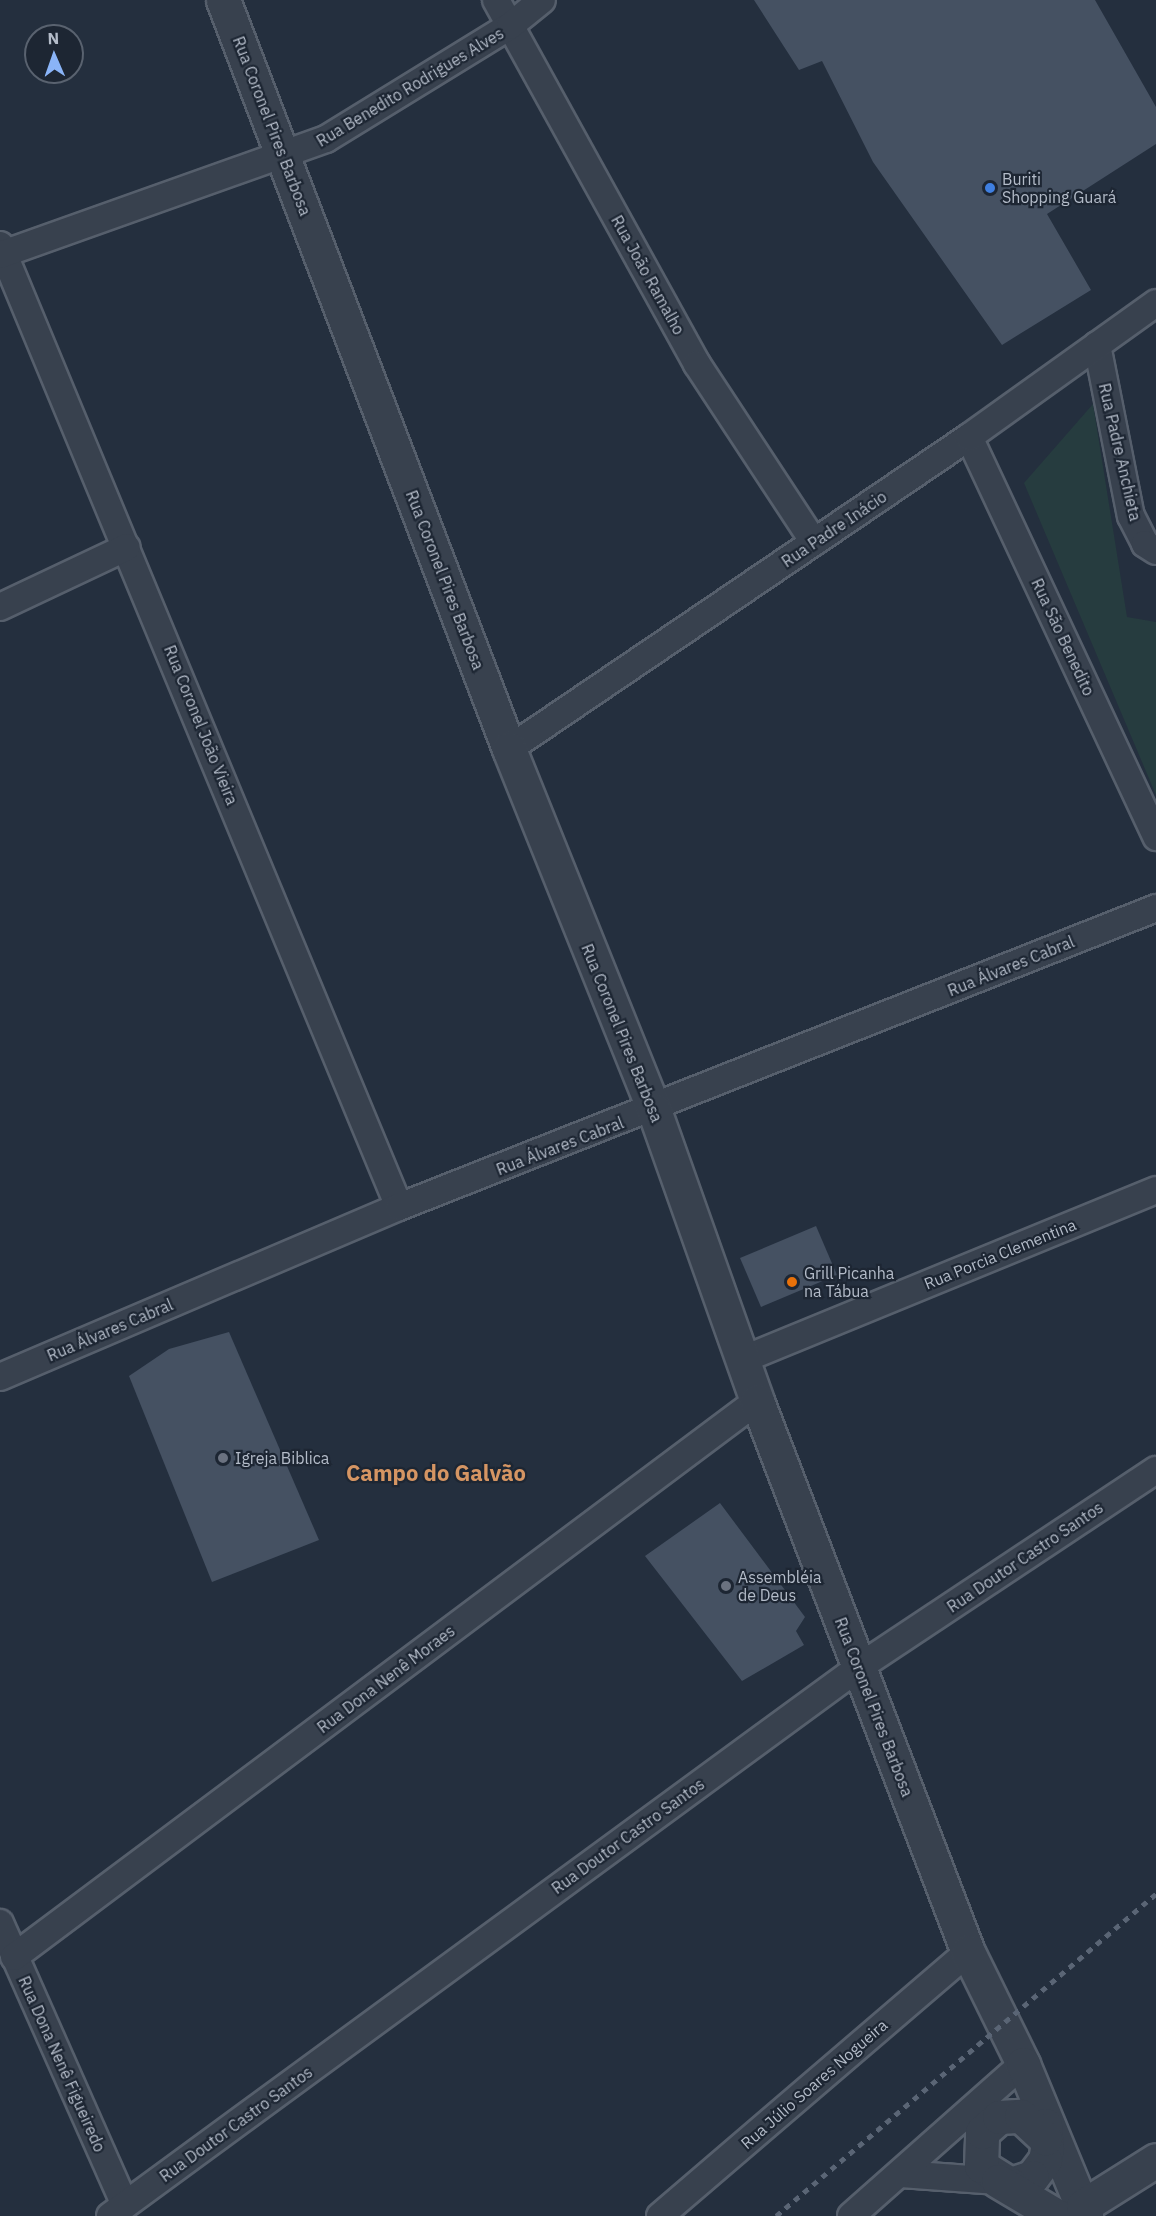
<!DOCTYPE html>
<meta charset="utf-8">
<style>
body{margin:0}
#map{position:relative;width:1156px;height:2216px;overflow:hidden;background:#242f3e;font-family:"IBM Plex Sans",sans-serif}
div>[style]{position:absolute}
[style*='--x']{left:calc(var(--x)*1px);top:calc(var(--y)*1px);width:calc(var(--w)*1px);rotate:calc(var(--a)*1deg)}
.green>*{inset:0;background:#263c3f}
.building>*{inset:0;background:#455162}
.roads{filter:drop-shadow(2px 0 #565f6c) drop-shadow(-2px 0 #565f6c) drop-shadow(0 2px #565f6c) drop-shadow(0 -2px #565f6c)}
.minor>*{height:26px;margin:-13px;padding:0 13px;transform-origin:13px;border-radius:13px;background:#38414e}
.tertiary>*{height:33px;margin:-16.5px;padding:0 16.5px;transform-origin:16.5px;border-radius:16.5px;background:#38414e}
.rail>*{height:4.5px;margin-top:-2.25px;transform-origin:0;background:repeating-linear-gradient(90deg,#5a6575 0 6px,transparent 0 12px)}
.dots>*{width:16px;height:16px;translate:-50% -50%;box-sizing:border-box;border:3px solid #1d2633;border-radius:50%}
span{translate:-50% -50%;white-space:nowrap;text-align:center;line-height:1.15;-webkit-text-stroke:4.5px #1d2633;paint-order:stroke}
.street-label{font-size:16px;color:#b4bcc9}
.poi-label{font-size:16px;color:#b4bcc9}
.left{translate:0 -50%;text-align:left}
.district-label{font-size:22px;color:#d59563;font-weight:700}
.north{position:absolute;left:24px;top:24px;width:60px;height:60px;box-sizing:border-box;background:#1d2633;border:2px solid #59626f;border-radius:50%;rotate:358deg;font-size:16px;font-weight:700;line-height:24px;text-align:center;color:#b4bcc9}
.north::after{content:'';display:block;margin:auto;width:21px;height:27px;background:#8ab4f8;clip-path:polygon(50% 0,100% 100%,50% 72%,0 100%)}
</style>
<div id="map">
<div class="green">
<div style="clip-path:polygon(1093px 404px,1127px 617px,1156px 622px,1156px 795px,1024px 483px)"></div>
</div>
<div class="building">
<div style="clip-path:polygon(754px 0,1095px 0,1156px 107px,1156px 144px,1047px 214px,1091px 290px,1002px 345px,873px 162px,822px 61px,799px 70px)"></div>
<div style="clip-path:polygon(816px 1226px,837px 1275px,761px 1307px,740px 1258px)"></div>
<div style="clip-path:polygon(229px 1332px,319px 1540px,212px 1582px,129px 1376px,169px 1349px)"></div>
<div style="clip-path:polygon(720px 1503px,805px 1617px,796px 1631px,804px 1645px,742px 1681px,645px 1556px)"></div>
</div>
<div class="roads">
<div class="minor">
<div style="--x:496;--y:0;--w:416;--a:61.1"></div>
<div style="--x:697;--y:364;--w:213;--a:56.7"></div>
<div style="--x:0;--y:245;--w:1041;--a:67.47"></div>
<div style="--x:0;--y:255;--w:346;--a:-19.6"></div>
<div style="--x:326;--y:139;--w:216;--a:-31.6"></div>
<div style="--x:510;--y:26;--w:41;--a:-39.1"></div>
<div style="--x:1097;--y:345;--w:174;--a:78.8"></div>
<div style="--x:1131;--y:516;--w:31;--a:63"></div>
<div style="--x:1145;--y:544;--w:13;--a:32"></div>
<div style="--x:969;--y:437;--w:442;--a:64.9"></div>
<div style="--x:0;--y:607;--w:140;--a:-25.3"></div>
<div style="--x:509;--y:749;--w:556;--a:-34.15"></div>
<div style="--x:969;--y:437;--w:230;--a:-35.6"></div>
<div style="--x:744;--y:1359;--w:445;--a:-22.3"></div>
<div style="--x:0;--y:1377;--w:434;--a:-23.1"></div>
<div style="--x:399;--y:1207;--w:814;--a:-21.55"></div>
<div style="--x:0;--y:1923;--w:308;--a:66.1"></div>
<div style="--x:14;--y:1957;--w:928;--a:-36.81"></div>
<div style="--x:901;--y:2174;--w:97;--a:4.1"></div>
<div style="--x:110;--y:2216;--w:927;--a:-36.23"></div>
<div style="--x:858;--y:1668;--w:358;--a:-33.6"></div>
<div style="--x:660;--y:2216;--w:406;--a:-40.6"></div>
<div style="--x:851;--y:2216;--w:230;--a:-41.5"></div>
</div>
<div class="tertiary">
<div style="--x:223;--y:0;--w:802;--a:69.1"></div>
<div style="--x:509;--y:749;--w:389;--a:68.1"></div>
<div style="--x:654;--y:1110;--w:309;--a:70.5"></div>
<div style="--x:757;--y:1401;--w:590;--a:69.05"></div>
<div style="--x:968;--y:1952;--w:125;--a:63.8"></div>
<div style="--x:1023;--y:2064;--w:165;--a:67.5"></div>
<div style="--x:1045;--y:2125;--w:24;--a:85"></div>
<div style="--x:1047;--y:2149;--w:11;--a:100"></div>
<div style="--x:1045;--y:2160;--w:21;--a:127"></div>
<div style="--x:1032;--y:2177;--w:23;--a:162"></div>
<div style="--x:1010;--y:2184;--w:34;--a:-148"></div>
<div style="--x:981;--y:2166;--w:34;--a:-88"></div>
<div style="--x:982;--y:2132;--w:23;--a:-41"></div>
<div style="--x:999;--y:2117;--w:22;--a:-3"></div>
<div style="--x:1021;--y:2116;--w:33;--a:43"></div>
<div style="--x:998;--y:2181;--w:69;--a:30.7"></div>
<div style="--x:1083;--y:2206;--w:86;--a:-32.2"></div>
</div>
</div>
<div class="rail">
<div style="--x:776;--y:2216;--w:498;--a:-40.3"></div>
</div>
<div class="dots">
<div style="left:990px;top:188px;background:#3f7fe0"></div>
<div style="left:792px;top:1282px;background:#e8710a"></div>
<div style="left:223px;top:1458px;background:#6b7280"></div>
<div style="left:726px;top:1586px;background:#6b7280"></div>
</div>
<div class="street-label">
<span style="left:410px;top:87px;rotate:-31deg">Rua Benedito Rodrigues Alves</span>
<span style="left:272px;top:126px;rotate:69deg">Rua Coronel Pires Barbosa</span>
<span style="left:648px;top:275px;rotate:61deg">Rua João Ramalho</span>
<span style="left:1120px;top:452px;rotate:77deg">Rua Padre Anchieta</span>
<span style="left:834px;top:529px;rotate:-34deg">Rua Padre Inácio</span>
<span style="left:445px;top:580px;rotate:69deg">Rua Coronel Pires Barbosa</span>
<span style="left:1063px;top:637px;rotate:65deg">Rua São Benedito</span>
<span style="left:201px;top:725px;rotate:68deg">Rua Coronel João Vieira</span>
<span style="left:1011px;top:966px;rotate:-22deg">Rua Álvares Cabral</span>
<span style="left:622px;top:1033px;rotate:68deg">Rua Coronel Pires Barbosa</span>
<span style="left:560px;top:1146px;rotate:-21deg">Rua Álvares Cabral</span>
<span style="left:1000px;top:1254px;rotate:-22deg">Rua Porcia Clementina</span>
<span style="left:110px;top:1330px;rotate:-23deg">Rua Álvares Cabral</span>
<span style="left:1025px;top:1557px;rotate:-34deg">Rua Doutor Castro Santos</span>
<span style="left:386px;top:1679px;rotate:-37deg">Rua Dona Nenê Moraes</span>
<span style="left:874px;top:1707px;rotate:69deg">Rua Coronel Pires Barbosa</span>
<span style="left:628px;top:1836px;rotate:-36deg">Rua Doutor Castro Santos</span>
<span style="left:62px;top:2064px;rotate:66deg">Rua Dona Nenê Figueiredo</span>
<span style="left:814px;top:2084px;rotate:-41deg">Rua Júlio Soares Nogueira</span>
<span style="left:236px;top:2124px;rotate:-36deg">Rua Doutor Castro Santos</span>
</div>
<div class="poi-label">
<span class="left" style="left:1002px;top:188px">Buriti<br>Shopping Guará</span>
<span class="left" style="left:804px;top:1282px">Grill Picanha<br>na Tábua</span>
<span class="left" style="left:235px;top:1458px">Igreja Biblica</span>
<span class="left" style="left:738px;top:1586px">Assembléia<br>de Deus</span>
</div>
<div class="district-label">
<span style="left:436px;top:1473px">Campo do Galvão</span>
</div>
<div class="north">N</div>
</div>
